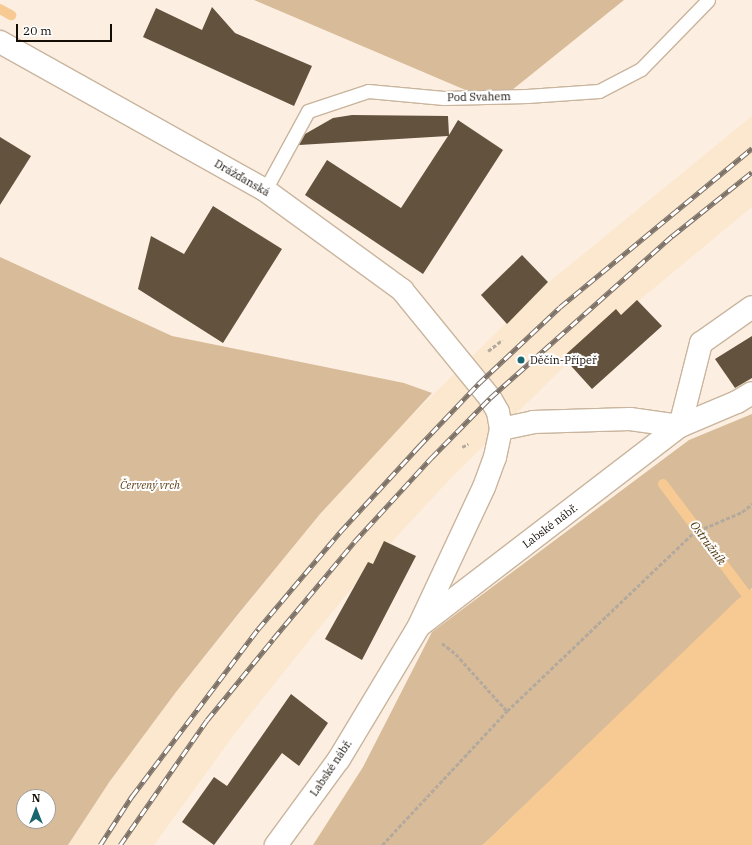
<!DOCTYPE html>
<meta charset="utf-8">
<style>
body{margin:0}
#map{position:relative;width:752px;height:845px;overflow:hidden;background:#fcefe1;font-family:"IBM Plex Serif",serif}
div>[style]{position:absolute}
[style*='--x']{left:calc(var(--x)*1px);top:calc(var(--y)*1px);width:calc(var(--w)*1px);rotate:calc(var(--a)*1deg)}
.built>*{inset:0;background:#fce7cf}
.green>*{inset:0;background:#d8bb98}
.water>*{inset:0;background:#f7ca94}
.stream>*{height:10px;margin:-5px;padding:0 5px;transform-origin:5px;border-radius:5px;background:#f7ca94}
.building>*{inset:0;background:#63523e}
.path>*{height:2.5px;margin-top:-1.25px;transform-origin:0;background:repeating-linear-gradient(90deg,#b4a99d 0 4px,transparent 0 6px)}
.roads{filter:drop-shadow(1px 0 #c9b59e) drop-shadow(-1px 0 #c9b59e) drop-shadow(0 1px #c9b59e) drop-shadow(0 -1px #c9b59e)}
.service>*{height:13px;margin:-6.5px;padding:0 6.5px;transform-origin:6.5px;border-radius:6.5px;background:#fff}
.minor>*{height:22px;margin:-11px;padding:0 11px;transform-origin:11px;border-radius:11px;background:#fff}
.tertiary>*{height:22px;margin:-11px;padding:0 11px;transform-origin:11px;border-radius:11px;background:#fff}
.rail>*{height:4.5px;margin-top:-2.25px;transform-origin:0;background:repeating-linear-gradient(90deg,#fff 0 9px,#7b7167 0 18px);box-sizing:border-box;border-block:1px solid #7b7167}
.dots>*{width:11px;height:11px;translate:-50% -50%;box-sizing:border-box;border:2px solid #fff;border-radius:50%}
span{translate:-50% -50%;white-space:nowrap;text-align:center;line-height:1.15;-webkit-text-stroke:4px #fff;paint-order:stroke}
.street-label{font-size:11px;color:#140d06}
.poi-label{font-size:11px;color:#140d06}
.left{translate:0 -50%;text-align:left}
.park-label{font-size:11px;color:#604219;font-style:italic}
.water-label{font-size:12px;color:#503306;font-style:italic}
.north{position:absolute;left:16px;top:789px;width:40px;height:40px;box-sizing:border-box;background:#fff;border:1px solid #a19e9b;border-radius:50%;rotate:0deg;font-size:11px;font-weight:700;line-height:16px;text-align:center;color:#140d06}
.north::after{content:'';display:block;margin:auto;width:14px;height:18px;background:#1a666f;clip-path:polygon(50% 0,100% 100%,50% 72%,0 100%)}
.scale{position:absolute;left:16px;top:24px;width:96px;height:18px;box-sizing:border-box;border:2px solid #140d06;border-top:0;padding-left:5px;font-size:12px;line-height:14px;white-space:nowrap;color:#140d06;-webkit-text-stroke:3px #fff;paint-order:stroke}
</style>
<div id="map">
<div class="built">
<div style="clip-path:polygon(752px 116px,752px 207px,590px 341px,451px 478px,374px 561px,295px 658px,233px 736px,154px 845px,68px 845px,110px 781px,176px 692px,320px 514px,398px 429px,543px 287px)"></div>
</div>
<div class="green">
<div style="clip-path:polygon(254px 0,624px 0,496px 103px)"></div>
<div style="clip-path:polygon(evenodd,0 257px,172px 336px,404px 383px,432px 393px,320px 514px,239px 613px,176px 692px,110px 781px,68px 845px,0 845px,0 257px,24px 797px,48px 797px,48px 821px,24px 821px,24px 797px)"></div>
<div style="clip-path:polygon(752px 414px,752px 588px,483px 845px,313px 845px,363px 767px,432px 632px,689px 440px)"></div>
</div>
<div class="water">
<div style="clip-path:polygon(752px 588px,752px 845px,483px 845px,737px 600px)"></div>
</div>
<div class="stream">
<div style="--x:0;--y:9;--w:13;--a:29"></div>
<div style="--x:663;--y:484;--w:148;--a:53"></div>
</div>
<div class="building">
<div style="clip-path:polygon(212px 7px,235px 33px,312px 66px,294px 106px,143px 37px,156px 8px,202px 30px)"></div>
<div style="clip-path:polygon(352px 115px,448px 116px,449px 135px,458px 120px,503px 150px,423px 274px,305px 195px,327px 160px,401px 208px,448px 136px,299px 145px,305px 134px,333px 118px)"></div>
<div style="clip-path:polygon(0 137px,31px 156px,0 205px)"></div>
<div style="clip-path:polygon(213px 206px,282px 249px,223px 343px,138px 289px,151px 236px,184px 254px)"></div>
<div style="clip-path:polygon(522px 255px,548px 282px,507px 324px,481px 295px)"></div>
<div style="clip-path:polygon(637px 300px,662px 326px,592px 389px,563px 357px,616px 309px,621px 315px)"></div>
<div style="clip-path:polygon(752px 336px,752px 378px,735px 388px,715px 359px)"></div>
<div style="clip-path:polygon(384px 541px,416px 556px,362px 660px,325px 639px,368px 562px,373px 564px)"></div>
<div style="clip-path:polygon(291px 694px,328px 723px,299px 766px,282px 753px,214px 845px,182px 822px,214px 777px,227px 786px)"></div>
</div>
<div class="path">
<div style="--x:488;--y:351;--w:18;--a:-38"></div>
<div style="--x:462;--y:447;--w:7;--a:-27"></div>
<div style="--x:442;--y:643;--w:18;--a:38"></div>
<div style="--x:456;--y:654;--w:76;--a:48.2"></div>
<div style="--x:382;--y:845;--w:183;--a:-47"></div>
<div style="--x:507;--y:711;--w:257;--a:-43.7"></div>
<div style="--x:693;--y:533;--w:53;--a:-23.2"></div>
<div style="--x:742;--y:512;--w:13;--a:-39"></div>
</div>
<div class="roads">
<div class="service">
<div style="--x:265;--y:190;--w:90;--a:-61.4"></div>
<div style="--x:308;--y:111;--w:63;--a:-18.4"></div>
<div style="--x:368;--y:91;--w:76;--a:5.3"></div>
<div style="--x:444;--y:98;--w:83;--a:-1.4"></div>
<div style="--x:527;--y:96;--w:72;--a:-4"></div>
<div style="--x:599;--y:91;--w:47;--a:-27.6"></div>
<div style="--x:641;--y:69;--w:96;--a:-45.8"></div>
</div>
<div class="minor">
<div style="--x:680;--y:426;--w:86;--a:-75.8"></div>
<div style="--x:701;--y:343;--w:62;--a:-35.2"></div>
<div style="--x:501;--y:429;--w:33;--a:-12"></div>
<div style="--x:533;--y:422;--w:97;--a:-1.8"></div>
<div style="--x:630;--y:419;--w:50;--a:8"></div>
<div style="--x:419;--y:626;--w:329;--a:-37.5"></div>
<div style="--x:680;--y:426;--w:62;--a:-22.8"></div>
<div style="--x:737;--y:402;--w:17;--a:-31"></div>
</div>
<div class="tertiary">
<div style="--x:0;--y:42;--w:304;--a:29.2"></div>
<div style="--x:265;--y:190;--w:170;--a:36.1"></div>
<div style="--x:402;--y:290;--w:139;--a:50.8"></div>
<div style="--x:490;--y:398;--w:16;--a:60"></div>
<div style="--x:498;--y:412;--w:17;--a:80"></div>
<div style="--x:501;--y:429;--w:29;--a:102"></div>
<div style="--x:495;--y:457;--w:32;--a:110"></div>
<div style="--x:484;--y:487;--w:153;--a:115.1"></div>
<div style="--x:419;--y:626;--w:155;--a:121"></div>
<div style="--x:339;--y:759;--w:107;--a:126.2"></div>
</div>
</div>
<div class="rail">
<div style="--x:100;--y:845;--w:59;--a:-56.9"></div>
<div style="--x:132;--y:796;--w:209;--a:-53"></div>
<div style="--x:258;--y:629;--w:127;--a:-49.8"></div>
<div style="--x:340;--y:532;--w:117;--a:-47.4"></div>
<div style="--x:419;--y:446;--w:86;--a:-46.4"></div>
<div style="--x:478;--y:384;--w:112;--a:-43.2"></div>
<div style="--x:560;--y:307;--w:249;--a:-39.6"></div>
<div style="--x:120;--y:845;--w:152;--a:-55.2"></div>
<div style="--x:207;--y:720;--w:104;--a:-50.8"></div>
<div style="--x:273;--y:639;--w:126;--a:-50.1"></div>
<div style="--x:354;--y:542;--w:114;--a:-47.5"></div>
<div style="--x:431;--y:458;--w:84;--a:-45.5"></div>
<div style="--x:490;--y:398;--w:244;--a:-41.7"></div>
<div style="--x:672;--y:236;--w:102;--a:-38.7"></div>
</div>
<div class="dots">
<div style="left:521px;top:360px;background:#1a666f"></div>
</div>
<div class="street-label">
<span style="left:479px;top:97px;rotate:-1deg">Pod Svahem</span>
<span style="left:242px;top:178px;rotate:30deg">Drážďanská</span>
<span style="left:550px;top:526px;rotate:-37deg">Labské nábř.</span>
<span style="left:331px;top:768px;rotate:-56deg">Labské nábř.</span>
</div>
<div class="poi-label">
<span class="left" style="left:530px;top:360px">Děčín-Přípeř</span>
</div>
<div class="park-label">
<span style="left:150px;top:485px">Červený vrch</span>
</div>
<div class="water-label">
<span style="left:708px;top:543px;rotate:53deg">Ostružník</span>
</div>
<div class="north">N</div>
<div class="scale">20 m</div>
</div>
